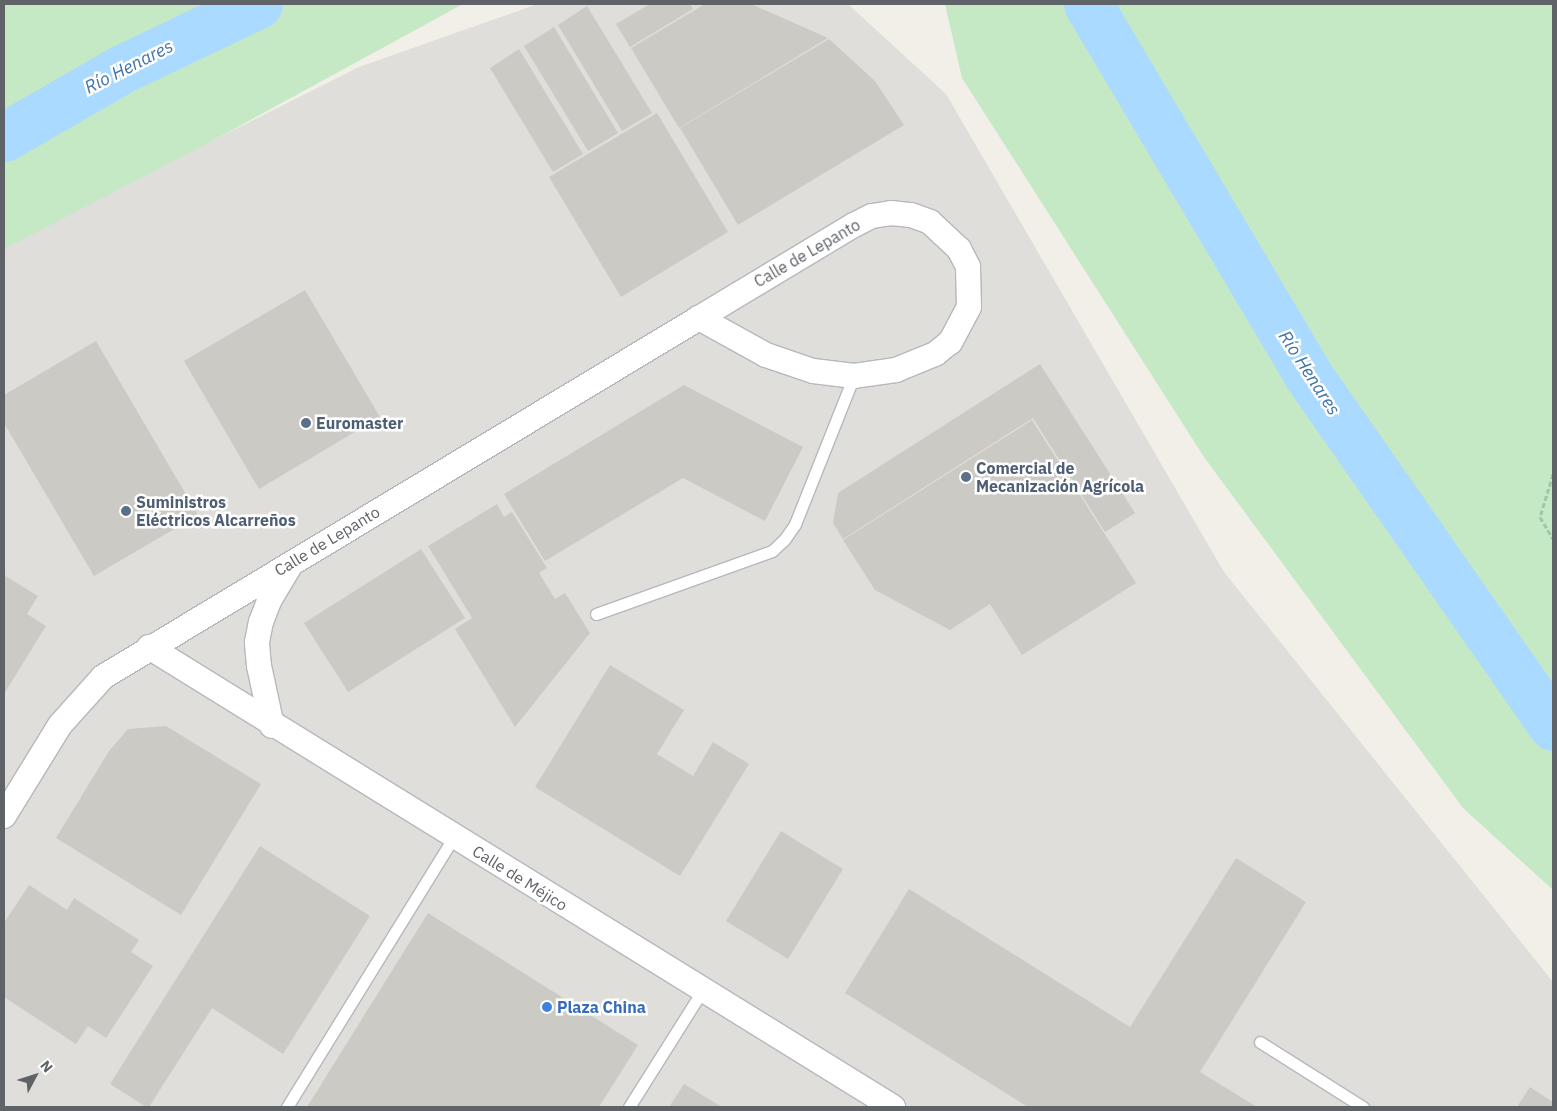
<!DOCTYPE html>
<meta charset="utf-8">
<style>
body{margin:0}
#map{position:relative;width:1557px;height:1111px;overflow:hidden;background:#f1efe8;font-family:"IBM Plex Sans",sans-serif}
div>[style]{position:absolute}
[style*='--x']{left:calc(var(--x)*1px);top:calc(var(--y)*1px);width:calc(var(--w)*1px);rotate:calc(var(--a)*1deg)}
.industrial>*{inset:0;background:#e0deda}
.green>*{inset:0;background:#c5e8c5}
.river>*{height:49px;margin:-24.5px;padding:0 24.5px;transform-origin:24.5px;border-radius:24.5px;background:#aadaff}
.building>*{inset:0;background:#cccac5}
.path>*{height:3px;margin-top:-1.5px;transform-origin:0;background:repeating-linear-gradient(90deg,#9cc7a9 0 5px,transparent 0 7.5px)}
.roads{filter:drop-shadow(1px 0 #b5b8bc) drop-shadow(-1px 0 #b5b8bc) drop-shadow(0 1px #b5b8bc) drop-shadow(0 -1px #b5b8bc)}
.lane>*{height:11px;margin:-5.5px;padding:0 5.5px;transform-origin:5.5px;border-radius:5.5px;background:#fff}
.street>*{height:24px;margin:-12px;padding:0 12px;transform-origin:12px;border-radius:12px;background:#fff}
.dots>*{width:14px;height:14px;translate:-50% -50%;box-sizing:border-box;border:2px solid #fff;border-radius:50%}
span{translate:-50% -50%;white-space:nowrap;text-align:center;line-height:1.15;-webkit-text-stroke:5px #fff;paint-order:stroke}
.street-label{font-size:16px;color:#5f6368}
.service-label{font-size:16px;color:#4e5e75;font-weight:700}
.left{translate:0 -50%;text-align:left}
.shop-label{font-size:16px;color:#366cbe;font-weight:700}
.water-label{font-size:18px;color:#4174aa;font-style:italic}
.frame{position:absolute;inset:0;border:5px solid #5f6368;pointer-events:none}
.north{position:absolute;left:10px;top:1051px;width:50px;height:50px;-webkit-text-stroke:4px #fff;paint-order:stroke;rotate:50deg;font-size:14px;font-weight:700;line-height:20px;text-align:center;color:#5f6368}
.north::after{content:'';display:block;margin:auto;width:18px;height:22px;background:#5f6368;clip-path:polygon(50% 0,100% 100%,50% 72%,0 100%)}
</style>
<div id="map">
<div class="industrial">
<div style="clip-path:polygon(538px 4px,848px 4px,946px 94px,1224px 572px,1553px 982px,1553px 1107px,4px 1107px,4px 245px,359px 67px)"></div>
</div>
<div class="green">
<div style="clip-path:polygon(4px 4px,463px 4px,212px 141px,4px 249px)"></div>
<div style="clip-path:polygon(945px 4px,1553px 4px,1553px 890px,1463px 808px,1204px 457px,962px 78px)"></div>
</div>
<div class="river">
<div style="--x:1088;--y:4;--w:431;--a:59.3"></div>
<div style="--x:1308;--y:375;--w:428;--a:55.1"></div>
<div style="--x:4;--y:137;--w:134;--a:-30"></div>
<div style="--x:120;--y:70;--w:153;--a:-25.6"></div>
</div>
<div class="building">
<div style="clip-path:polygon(650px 4px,690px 4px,693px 9px,630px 47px,616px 24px)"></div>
<div style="clip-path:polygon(705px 4px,751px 4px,828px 38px,679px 128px,631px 48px)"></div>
<div style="clip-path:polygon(587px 6px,652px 113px,622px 131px,558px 25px)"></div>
<div style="clip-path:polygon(554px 27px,618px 133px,588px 151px,524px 46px)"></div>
<div style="clip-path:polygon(829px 39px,875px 81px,904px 125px,738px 225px,680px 128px)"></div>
<div style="clip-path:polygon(519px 49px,583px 154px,553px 172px,490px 68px)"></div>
<div style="clip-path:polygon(657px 113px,728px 232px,621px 297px,549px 177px)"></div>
<div style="clip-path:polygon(305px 290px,380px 417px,259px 489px,184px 361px)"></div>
<div style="clip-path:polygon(96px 341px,198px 515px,94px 576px,4px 423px,4px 395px)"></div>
<div style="clip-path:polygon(1040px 364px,1135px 513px,1105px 532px,1033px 418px,843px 539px,833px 523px,838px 493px)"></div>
<div style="clip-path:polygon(684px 385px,803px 447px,765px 521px,683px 478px,545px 561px,504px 494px)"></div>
<div style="clip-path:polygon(1032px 420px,1136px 583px,1022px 655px,990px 604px,950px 630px,875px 590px,843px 540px)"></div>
<div style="clip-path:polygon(497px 504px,504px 517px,512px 512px,547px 568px,539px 573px,555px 599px,565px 593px,590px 633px,515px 727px,455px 629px,472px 618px,428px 546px)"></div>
<div style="clip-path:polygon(421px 549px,465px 618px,348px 692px,304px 623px)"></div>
<div style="clip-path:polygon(4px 575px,38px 596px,27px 614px,46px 626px,4px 694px)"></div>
<div style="clip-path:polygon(610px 665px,684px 710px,657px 754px,693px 776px,713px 742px,749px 764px,680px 876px,535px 787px)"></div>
<div style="clip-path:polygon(166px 726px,261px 784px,181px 915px,56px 838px,109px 751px,128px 729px)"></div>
<div style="clip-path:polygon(781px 831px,843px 869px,788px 959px,726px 921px)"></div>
<div style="clip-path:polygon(260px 846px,370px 916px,283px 1054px,212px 1008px,149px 1107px,146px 1107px,110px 1084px)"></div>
<div style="clip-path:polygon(1236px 858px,1306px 902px,1200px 1072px,1257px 1107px,1028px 1107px,845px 993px,909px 889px,1130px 1027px)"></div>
<div style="clip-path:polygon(29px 885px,67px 910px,74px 898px,139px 940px,131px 952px,153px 966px,106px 1038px,88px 1026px,76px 1044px,4px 997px,4px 923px)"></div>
<div style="clip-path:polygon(428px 913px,638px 1045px,599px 1107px,307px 1107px)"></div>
<div style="clip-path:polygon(684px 1084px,722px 1107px,669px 1107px)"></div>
<div style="clip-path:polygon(1530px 1087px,1553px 1102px,1553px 1107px,1517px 1107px)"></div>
</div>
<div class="path">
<div style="--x:1553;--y:474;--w:45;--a:106.8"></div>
<div style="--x:1540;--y:517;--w:26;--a:59"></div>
</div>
<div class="roads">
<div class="lane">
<div style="--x:596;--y:614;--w:187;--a:-19.7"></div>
<div style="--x:772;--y:551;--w:16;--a:-43"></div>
<div style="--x:784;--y:540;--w:19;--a:-55"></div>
<div style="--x:795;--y:524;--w:159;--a:-68.3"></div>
<div style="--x:1260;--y:1042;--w:122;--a:32.3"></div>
<div style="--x:287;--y:1107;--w:317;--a:-58.3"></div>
<div style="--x:629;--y:1107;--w:137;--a:-57.8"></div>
</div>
<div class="street">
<div style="--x:891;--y:213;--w:20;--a:6"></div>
<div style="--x:911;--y:215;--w:20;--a:20"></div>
<div style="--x:930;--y:222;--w:40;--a:43"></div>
<div style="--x:959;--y:249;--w:20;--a:63"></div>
<div style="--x:968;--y:267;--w:40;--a:88.6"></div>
<div style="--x:969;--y:307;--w:40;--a:118"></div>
<div style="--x:950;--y:342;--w:19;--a:141"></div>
<div style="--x:935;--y:354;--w:42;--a:157.7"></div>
<div style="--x:896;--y:370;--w:42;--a:171.9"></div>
<div style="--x:854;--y:376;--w:41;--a:-173"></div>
<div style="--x:813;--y:371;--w:50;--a:-161.2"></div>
<div style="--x:766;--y:355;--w:77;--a:-151.1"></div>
<div style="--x:699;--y:318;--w:181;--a:-31"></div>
<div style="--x:854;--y:225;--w:20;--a:-27"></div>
<div style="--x:872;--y:216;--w:19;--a:-9"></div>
<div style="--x:149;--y:647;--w:875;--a:31.73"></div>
<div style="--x:272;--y:726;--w:61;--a:-102.2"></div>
<div style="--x:259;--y:666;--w:24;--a:-95"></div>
<div style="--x:257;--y:642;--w:20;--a:-79"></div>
<div style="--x:261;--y:622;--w:25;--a:-69"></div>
<div style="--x:270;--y:599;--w:39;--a:-59"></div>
<div style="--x:4;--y:816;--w:107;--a:-58.4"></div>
<div style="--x:60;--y:725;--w:64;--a:-48.1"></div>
<div style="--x:103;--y:677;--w:696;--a:-31.06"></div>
</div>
</div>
<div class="dots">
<div style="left:306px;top:423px;background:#5c6f8a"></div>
<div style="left:966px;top:477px;background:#5c6f8a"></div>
<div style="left:126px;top:511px;background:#5c6f8a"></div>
<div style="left:547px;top:1007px;background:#3f7fe0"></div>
</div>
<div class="street-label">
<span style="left:807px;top:253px;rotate:-30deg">Calle de Lepanto</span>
<span style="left:327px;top:541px;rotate:-31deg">Calle de Lepanto</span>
<span style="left:520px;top:878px;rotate:32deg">Calle de Méjico</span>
</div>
<div class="service-label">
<span class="left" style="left:316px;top:423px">Euromaster</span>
<span class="left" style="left:976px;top:477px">Comercial de<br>Mecanización Agrícola</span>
<span class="left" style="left:136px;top:511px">Suministros<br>Eléctricos Alcarreños</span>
</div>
<div class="shop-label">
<span class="left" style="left:557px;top:1007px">Plaza China</span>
</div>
<div class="water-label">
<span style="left:129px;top:67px;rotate:-27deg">Río Henares</span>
<span style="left:1309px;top:373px;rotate:57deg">Río Henares</span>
</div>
<div class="frame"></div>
<div class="north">N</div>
</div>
